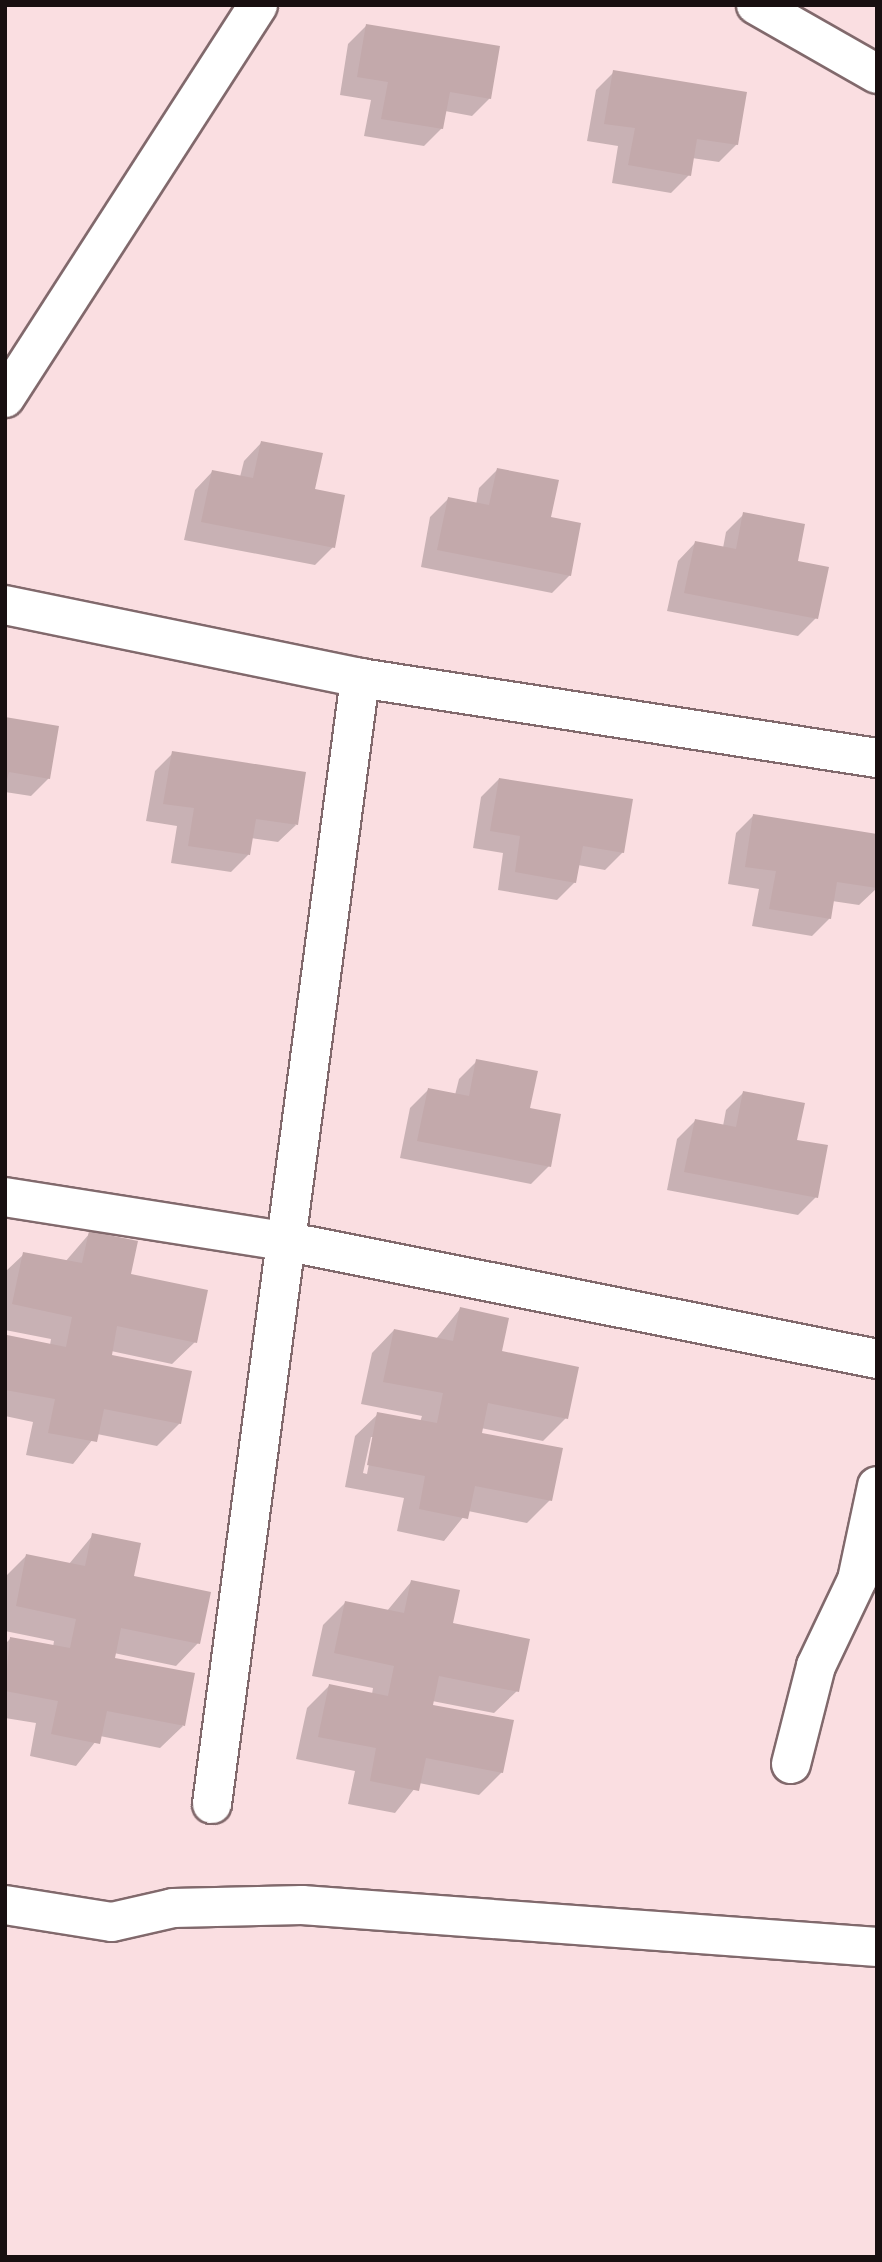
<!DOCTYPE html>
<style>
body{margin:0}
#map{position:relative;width:882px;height:2262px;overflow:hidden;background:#fadee1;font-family:"Noto Serif",serif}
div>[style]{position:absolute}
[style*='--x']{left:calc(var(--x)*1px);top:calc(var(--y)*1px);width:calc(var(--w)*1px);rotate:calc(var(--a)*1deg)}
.shadow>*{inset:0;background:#0003}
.building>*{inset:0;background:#c3a9ab}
.roads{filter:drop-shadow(2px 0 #81696c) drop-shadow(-2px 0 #81696c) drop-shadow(0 2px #81696c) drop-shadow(0 -2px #81696c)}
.minor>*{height:38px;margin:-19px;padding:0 19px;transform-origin:19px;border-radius:19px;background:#fff}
span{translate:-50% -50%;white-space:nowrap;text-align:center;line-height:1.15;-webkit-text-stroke:5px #fadee1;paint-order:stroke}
.frame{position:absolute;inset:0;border:7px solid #180f10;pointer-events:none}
</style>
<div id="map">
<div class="shadow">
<div style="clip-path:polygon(366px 26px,490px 98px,472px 116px,445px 111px,442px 128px,424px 146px,364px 136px,371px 100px,340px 95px,348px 44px)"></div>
<div style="clip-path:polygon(614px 72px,737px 144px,719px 162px,692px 158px,689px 175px,671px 193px,612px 183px,618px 146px,587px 141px,596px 90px)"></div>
<div style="clip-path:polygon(261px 443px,313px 491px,333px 547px,315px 565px,184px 540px,195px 490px,212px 472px,240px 477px,244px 461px)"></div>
<div style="clip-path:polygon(497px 470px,549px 519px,570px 575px,552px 593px,421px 567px,430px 517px,448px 499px,476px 505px,479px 488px)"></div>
<div style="clip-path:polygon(744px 514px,796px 563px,816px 618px,798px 636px,667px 611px,678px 561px,695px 543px,723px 548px,726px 532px)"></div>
<div style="clip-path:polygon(5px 719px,49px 778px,31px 796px,5px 792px)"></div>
<div style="clip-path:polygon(173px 753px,296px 825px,278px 842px,251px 838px,248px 855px,231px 872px,171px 863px,177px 826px,146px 821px,155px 771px)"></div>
<div style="clip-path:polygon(499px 779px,623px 852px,605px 870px,578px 865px,575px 882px,557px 900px,498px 890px,503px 853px,473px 848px,481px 797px)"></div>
<div style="clip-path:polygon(754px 815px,877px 888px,859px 905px,832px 901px,830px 918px,812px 936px,752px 926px,759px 889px,728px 884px,736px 833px)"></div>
<div style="clip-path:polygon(477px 1061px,528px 1110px,549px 1166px,531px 1184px,400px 1158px,410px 1108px,428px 1090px,455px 1095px,459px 1079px)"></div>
<div style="clip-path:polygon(744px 1092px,795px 1141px,816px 1197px,798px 1215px,667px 1190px,677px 1139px,695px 1121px,723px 1126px,726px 1110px)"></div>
<div style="clip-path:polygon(90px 1233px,195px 1342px,172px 1364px,111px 1351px,110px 1357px,180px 1423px,157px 1446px,97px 1434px,73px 1464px,26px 1455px,33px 1422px,5px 1416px,5px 1339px,50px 1345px,51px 1339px,5px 1330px,5px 1272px,24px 1254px,65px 1262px)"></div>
<div style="clip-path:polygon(evenodd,460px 1309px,566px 1418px,543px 1441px,481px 1428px,480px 1434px,550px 1500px,527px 1523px,468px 1511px,444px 1541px,397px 1531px,404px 1498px,345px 1487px,355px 1436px,378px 1414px,420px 1422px,422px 1416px,361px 1404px,372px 1353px,394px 1330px,436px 1339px,460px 1309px,371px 1437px,374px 1437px,367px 1474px,363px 1473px,371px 1437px)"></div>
<div style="clip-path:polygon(93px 1535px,198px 1643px,176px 1666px,114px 1653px,112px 1659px,183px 1726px,160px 1748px,100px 1736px,76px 1766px,30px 1756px,36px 1723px,5px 1718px,5px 1644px,10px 1639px,53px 1647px,54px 1641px,5px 1631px,5px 1577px,27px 1555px,69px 1564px)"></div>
<div style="clip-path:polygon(411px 1582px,517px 1691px,494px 1713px,432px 1701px,431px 1706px,502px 1772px,479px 1795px,419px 1783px,395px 1813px,348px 1804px,355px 1771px,296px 1759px,307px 1708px,329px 1686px,372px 1694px,373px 1688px,312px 1676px,323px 1625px,345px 1603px,387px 1611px)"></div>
</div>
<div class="building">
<div style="clip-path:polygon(366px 24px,500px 46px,491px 99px,450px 92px,443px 129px,381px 119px,388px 82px,357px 77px)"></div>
<div style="clip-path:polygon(613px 70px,747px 92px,738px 145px,697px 139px,691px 176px,628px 165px,635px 128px,604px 124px)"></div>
<div style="clip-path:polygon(261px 441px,323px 453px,315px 489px,345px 495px,335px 548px,201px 522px,212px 470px,253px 478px)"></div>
<div style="clip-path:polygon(497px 468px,559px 480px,551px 517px,581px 523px,571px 576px,437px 550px,448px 497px,489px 505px)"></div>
<div style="clip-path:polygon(743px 512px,805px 524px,798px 561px,829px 567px,818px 619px,684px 593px,695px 541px,736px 549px)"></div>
<div style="clip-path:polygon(5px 717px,59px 726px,50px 779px,9px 772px,5px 788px)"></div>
<div style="clip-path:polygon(172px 751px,306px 772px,298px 825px,256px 819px,250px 855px,188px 846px,194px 808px,163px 804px)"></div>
<div style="clip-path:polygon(499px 778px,633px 799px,624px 853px,583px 846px,576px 883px,515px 872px,520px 836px,490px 831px)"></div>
<div style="clip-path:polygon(753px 814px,877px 834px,877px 888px,837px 882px,831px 919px,769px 909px,776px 871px,745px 867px)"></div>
<div style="clip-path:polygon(476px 1059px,538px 1071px,530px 1108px,561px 1114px,551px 1167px,417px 1141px,428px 1088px,469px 1096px)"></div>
<div style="clip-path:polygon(743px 1091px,805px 1103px,797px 1140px,828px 1145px,818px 1198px,684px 1172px,695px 1119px,736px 1127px)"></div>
<div style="clip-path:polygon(89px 1231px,138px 1241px,131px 1274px,208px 1290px,197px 1343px,117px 1326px,112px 1355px,192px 1371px,181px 1424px,104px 1409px,97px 1442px,48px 1433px,55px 1399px,5px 1390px,7px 1335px,66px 1347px,72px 1317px,12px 1304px,23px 1252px,82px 1263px)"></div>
<div style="clip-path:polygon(460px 1307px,509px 1318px,502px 1351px,579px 1367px,568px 1419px,488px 1403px,482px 1433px,563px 1448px,552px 1501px,475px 1486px,468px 1519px,419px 1509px,425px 1476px,367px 1465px,377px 1412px,437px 1423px,443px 1393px,383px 1382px,394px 1329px,453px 1341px)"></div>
<div style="clip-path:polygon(92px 1533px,141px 1543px,134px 1576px,211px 1592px,200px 1644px,121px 1628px,115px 1658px,195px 1673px,185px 1726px,107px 1711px,100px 1744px,51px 1734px,58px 1701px,5px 1691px,10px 1637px,70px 1648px,76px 1619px,16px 1606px,26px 1554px,85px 1566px)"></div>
<div style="clip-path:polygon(411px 1580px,460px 1590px,453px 1623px,530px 1639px,519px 1692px,439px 1676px,433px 1705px,514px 1720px,503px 1773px,426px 1758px,419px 1791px,370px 1781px,376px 1748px,318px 1737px,329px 1684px,388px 1696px,394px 1666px,334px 1653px,345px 1601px,404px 1613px)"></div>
</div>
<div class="roads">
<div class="minor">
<div style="--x:756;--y:5;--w:139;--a:29.7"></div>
<div style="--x:5;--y:398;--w:467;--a:-57.2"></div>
<div style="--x:5;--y:605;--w:362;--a:11.6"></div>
<div style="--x:360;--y:678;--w:523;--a:8.8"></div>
<div style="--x:5;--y:1197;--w:282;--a:9"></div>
<div style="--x:284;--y:1241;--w:605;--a:11.25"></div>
<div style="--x:791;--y:1764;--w:101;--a:-75.7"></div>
<div style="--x:816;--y:1666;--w:95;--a:-64.5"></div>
<div style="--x:857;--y:1580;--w:96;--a:-78"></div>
<div style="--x:212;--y:1804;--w:1136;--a:-82.51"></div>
<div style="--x:5;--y:1905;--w:108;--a:9"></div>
<div style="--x:112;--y:1922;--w:63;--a:-12.9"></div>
<div style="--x:173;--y:1908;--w:129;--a:-1.3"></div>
<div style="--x:302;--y:1905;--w:577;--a:4.18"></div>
</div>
</div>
<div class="frame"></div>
</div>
